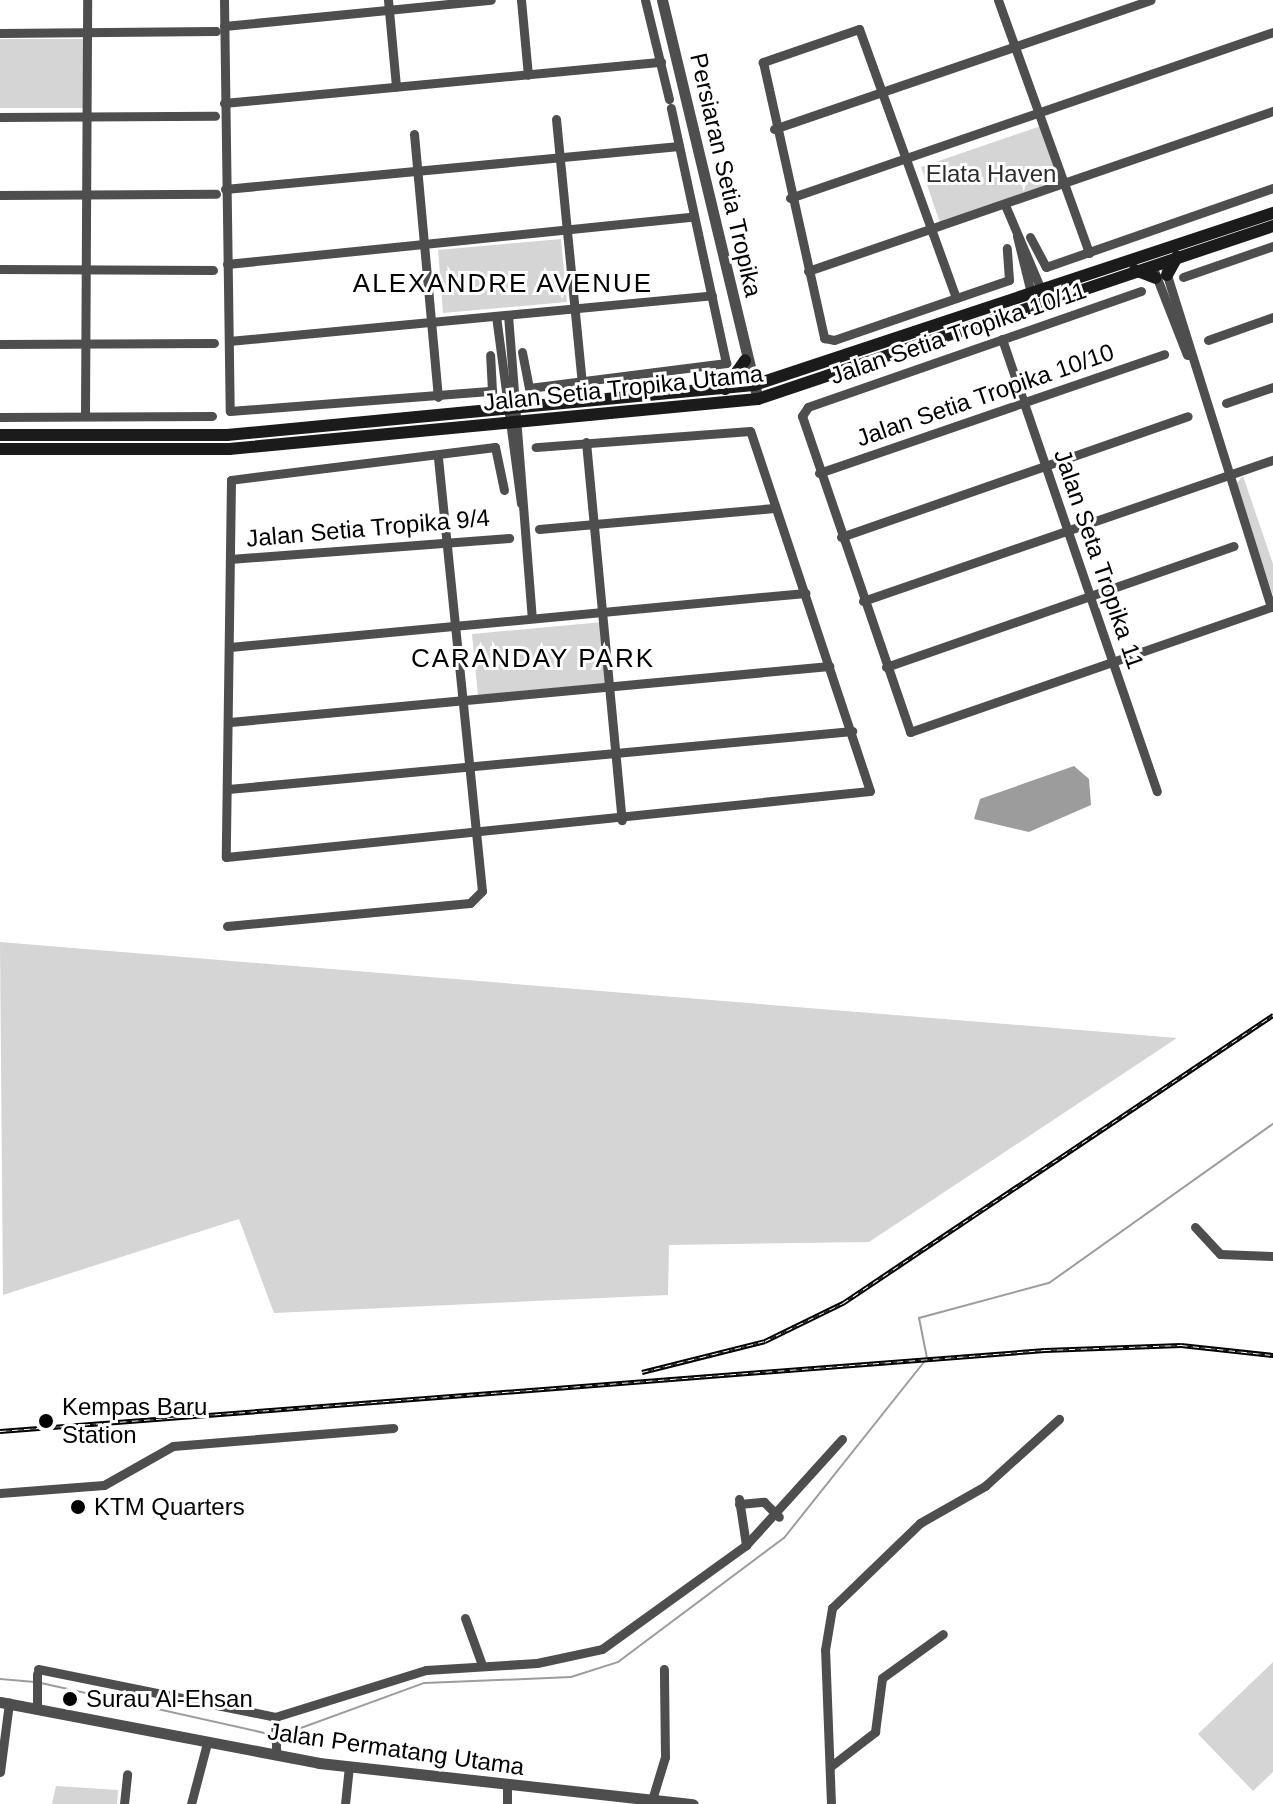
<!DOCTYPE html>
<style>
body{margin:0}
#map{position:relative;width:1273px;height:1804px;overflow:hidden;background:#fff;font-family:Helvetica,sans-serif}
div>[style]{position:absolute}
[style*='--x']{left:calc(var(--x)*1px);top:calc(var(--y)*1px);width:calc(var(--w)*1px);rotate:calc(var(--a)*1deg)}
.green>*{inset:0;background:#d5d5d5}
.water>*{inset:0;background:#9c9c9c}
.stream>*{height:2px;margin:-1px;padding:0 1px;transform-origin:1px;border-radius:1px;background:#9c9c9c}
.minor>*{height:9px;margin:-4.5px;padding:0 4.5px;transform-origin:4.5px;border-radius:4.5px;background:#4e4e4e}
.tertiary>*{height:11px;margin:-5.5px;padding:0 5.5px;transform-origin:5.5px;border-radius:5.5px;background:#4e4e4e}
.secondary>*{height:12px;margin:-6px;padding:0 6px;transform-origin:6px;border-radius:6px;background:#1b1b1b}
.rail>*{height:5px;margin-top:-2.5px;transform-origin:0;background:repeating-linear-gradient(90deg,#fff 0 6px,#000 0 12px);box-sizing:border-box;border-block:2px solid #000}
.dots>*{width:22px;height:22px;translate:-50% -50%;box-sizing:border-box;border:4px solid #fff;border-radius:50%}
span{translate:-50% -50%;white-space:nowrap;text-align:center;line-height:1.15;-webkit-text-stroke:6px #fff;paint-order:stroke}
.park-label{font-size:24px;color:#2c2c2c}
.street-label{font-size:24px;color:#000}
.poi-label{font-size:24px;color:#000}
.left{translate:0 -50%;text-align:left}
.neighbourhood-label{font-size:26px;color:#000;letter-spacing:2px}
</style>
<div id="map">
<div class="green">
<div style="clip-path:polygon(0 39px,83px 39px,83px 108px,0 108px)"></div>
<div style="clip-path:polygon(1041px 126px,1060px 182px,940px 223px,921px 167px)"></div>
<div style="clip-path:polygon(561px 239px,567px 302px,443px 313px,438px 250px)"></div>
<div style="clip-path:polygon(1243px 476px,1273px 564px,1273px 595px,1235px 485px)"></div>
<div style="clip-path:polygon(603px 622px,608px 683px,478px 695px,472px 634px)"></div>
<div style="clip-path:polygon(0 942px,1177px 1038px,869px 1242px,669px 1245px,668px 1295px,274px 1313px,239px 1219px,3px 1295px)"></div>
<div style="clip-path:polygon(1273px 1662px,1273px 1772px,1253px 1791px,1198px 1734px)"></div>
<div style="clip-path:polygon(56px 1786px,118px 1790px,117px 1804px,52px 1804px)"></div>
</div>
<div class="water">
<div style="clip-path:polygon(1074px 766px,1089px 779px,1091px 805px,1029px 832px,974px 819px,980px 799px)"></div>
</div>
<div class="stream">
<div style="--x:0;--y:1679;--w:35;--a:5"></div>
<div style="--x:41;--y:1683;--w:238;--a:12.6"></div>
<div style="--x:279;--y:1736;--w:154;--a:-20.1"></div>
<div style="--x:424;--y:1683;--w:147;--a:-2.3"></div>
<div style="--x:571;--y:1677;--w:49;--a:-17.7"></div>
<div style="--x:618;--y:1662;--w:207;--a:-36.8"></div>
<div style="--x:784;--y:1538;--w:230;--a:-51.5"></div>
<div style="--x:927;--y:1358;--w:41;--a:-101.3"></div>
<div style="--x:919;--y:1318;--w:135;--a:-15.1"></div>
<div style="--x:1049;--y:1283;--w:275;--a:-35.4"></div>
</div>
<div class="minor">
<div style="--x:224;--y:0;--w:411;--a:89.2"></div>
<div style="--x:230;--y:411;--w:263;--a:-4.4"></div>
<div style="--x:492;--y:391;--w:36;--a:-93"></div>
<div style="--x:388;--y:0;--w:87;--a:84.7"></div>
<div style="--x:521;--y:0;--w:75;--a:84.7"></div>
<div style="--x:645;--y:0;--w:102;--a:76.4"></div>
<div style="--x:998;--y:0;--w:269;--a:70.2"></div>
<div style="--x:224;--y:26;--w:268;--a:-5.6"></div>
<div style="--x:0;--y:33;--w:216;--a:-0.5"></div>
<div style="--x:224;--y:103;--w:439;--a:-5.4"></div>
<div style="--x:0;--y:117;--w:215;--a:-0.3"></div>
<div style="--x:556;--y:119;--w:264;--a:84.4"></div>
<div style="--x:774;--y:129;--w:398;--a:-18.9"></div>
<div style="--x:414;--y:134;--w:264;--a:84.8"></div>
<div style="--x:225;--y:189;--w:456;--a:-5.4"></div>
<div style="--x:0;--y:195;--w:216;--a:-0.3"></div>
<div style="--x:790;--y:198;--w:511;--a:-18.97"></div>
<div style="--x:1005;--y:205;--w:104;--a:66.9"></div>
<div style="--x:1017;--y:236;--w:63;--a:76.2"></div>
<div style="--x:1030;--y:237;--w:34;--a:62"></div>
<div style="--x:1046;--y:267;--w:240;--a:-19.2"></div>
<div style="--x:227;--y:264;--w:467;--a:-5.8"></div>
<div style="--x:0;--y:269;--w:213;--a:0.3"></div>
<div style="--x:808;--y:271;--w:492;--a:-19"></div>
<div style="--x:1155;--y:273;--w:88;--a:68.7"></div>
<div style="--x:1183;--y:277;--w:95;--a:-19"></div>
<div style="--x:1141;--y:291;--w:353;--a:160.8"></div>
<div style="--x:808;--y:407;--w:11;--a:124"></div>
<div style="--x:802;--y:416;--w:334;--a:71.1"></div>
<div style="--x:910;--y:732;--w:382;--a:-19.1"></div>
<div style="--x:1271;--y:607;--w:352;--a:-107.4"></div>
<div style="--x:956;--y:298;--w:286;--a:-109.8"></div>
<div style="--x:859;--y:29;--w:102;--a:161"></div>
<div style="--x:763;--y:62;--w:283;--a:77.5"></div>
<div style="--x:824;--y:338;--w:10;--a:11"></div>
<div style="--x:834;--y:340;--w:185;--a:-18.9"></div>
<div style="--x:1009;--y:280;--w:32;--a:-94"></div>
<div style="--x:508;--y:315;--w:304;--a:85.5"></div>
<div style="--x:496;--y:316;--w:189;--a:82.4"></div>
<div style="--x:1002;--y:339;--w:478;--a:71.1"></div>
<div style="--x:1208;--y:340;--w:69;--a:-19.5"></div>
<div style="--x:229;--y:341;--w:485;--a:-5.4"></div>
<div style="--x:0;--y:344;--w:214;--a:-0.3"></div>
<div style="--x:522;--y:352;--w:37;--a:79"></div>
<div style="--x:529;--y:388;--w:199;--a:-7.2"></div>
<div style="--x:726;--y:363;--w:261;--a:-102.2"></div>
<div style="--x:1226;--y:403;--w:50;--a:-18.8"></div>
<div style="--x:85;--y:416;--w:416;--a:-89.7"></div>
<div style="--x:0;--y:417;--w:212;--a:-0.3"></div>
<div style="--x:586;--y:442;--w:380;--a:84.6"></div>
<div style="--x:819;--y:473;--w:365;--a:-19"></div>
<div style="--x:504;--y:490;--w:44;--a:-101.8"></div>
<div style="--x:495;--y:447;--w:266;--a:172.9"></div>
<div style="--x:231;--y:480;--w:377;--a:90.8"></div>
<div style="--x:226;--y:857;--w:647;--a:-5.85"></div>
<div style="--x:870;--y:791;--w:379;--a:-108.4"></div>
<div style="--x:750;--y:431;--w:215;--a:175.7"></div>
<div style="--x:539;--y:529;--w:236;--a:-5.1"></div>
<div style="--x:841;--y:537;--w:367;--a:-19.2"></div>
<div style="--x:230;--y:559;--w:280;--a:-4.3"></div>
<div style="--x:863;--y:601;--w:434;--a:-19"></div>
<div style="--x:230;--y:647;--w:578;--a:-5.37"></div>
<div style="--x:886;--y:667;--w:368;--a:-19.2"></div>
<div style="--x:230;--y:722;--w:602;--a:-5.34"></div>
<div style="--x:228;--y:789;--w:627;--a:-5.31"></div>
<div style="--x:227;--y:926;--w:244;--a:-5.4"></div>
<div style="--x:470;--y:903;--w:17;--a:-45"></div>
<div style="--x:482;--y:891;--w:438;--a:-95.8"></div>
<div style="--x:1195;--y:1227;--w:37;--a:47"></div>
<div style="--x:1220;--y:1254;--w:53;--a:2.2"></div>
<div style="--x:0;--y:1493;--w:104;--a:-4.4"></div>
<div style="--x:104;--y:1485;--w:79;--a:-29.5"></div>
<div style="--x:173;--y:1446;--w:221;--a:-4.7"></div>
<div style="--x:739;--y:1499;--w:47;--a:81.3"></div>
<div style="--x:739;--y:1504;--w:25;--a:-5"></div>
<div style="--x:764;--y:1502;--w:21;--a:45"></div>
<div style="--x:465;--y:1618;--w:50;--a:70.1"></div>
<div style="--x:38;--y:1669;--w:242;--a:11.4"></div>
<div style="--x:275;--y:1717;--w:158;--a:-17.3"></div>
<div style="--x:426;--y:1670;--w:111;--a:-3.6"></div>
<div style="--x:537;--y:1663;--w:66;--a:-12.2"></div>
<div style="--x:602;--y:1649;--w:178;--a:-35.8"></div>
<div style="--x:746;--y:1545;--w:143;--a:-47.8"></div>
<div style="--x:37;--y:1707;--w:33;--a:-90"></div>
<div style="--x:275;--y:1717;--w:38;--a:88"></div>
<div style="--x:831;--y:1766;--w:56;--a:-37.7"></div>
<div style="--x:875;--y:1732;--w:54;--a:-82.6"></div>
<div style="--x:882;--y:1678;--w:75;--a:-35.8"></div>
<div style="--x:0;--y:1772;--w:70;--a:-82.6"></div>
<div style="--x:651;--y:1803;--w:48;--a:-73.1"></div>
<div style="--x:665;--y:1757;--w:88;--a:-90.7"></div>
<div style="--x:124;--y:1804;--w:30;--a:-84"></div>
<div style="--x:191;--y:1804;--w:63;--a:-75.3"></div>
<div style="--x:345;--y:1804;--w:37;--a:-84"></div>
<div style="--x:507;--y:1804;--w:16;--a:-90"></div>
<div style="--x:831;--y:1804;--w:154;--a:-92.2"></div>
<div style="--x:825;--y:1650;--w:43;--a:-80.5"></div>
<div style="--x:832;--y:1608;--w:122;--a:-44"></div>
<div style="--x:920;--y:1523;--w:75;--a:-29.6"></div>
<div style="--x:985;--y:1486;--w:100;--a:-42.2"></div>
</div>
<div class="tertiary">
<div style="--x:662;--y:0;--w:410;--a:76.5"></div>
<div style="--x:0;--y:1702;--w:325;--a:10.8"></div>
<div style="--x:319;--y:1763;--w:376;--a:6.3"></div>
</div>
<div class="secondary">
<div style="--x:1135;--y:270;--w:22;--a:21"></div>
<div style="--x:1167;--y:275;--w:21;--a:-61"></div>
<div style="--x:725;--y:389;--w:35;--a:-55"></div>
<div style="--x:0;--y:435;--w:227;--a:0"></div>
<div style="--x:227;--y:435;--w:529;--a:-5.42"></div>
<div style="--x:754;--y:385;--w:547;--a:-18.34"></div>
<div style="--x:0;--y:449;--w:229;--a:0"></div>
<div style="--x:229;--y:449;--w:531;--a:-5.4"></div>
<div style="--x:758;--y:399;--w:543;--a:-18.57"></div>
</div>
<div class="rail">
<div style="--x:642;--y:1372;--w:127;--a:-14.1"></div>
<div style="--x:765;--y:1341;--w:87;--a:-26"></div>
<div style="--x:843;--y:1303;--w:518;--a:-33.81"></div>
<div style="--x:0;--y:1431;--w:1048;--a:-4.43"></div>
<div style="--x:1045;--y:1350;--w:136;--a:-2.1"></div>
<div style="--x:1181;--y:1345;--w:93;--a:6.2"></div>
</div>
<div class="dots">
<div style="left:46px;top:1421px;background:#000"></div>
<div style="left:78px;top:1507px;background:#000"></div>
<div style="left:70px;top:1699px;background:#000"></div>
</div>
<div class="park-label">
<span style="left:991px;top:174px">Elata Haven</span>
</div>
<div class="street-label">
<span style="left:726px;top:175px;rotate:77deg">Persiaran Setia Tropika</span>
<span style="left:958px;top:333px;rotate:-19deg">Jalan Setia Tropika 10/11</span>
<span style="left:623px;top:388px;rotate:-6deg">Jalan Setia Tropika Utama</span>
<span style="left:985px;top:395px;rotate:-19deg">Jalan Setia Tropika 10/10</span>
<span style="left:368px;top:528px;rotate:-5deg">Jalan Setia Tropika 9/4</span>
<span style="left:1099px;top:559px;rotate:71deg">Jalan Seta Tropika 11</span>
<span style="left:396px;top:1749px;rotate:8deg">Jalan Permatang Utama</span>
</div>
<div class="poi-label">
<span class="left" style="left:62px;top:1421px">Kempas Baru<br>Station</span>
<span class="left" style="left:94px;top:1507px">KTM Quarters</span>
<span class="left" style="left:86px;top:1699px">Surau Al-Ehsan</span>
</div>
<div class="neighbourhood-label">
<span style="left:503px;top:284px">ALEXANDRE AVENUE</span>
<span style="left:533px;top:659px">CARANDAY PARK</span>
</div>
</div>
